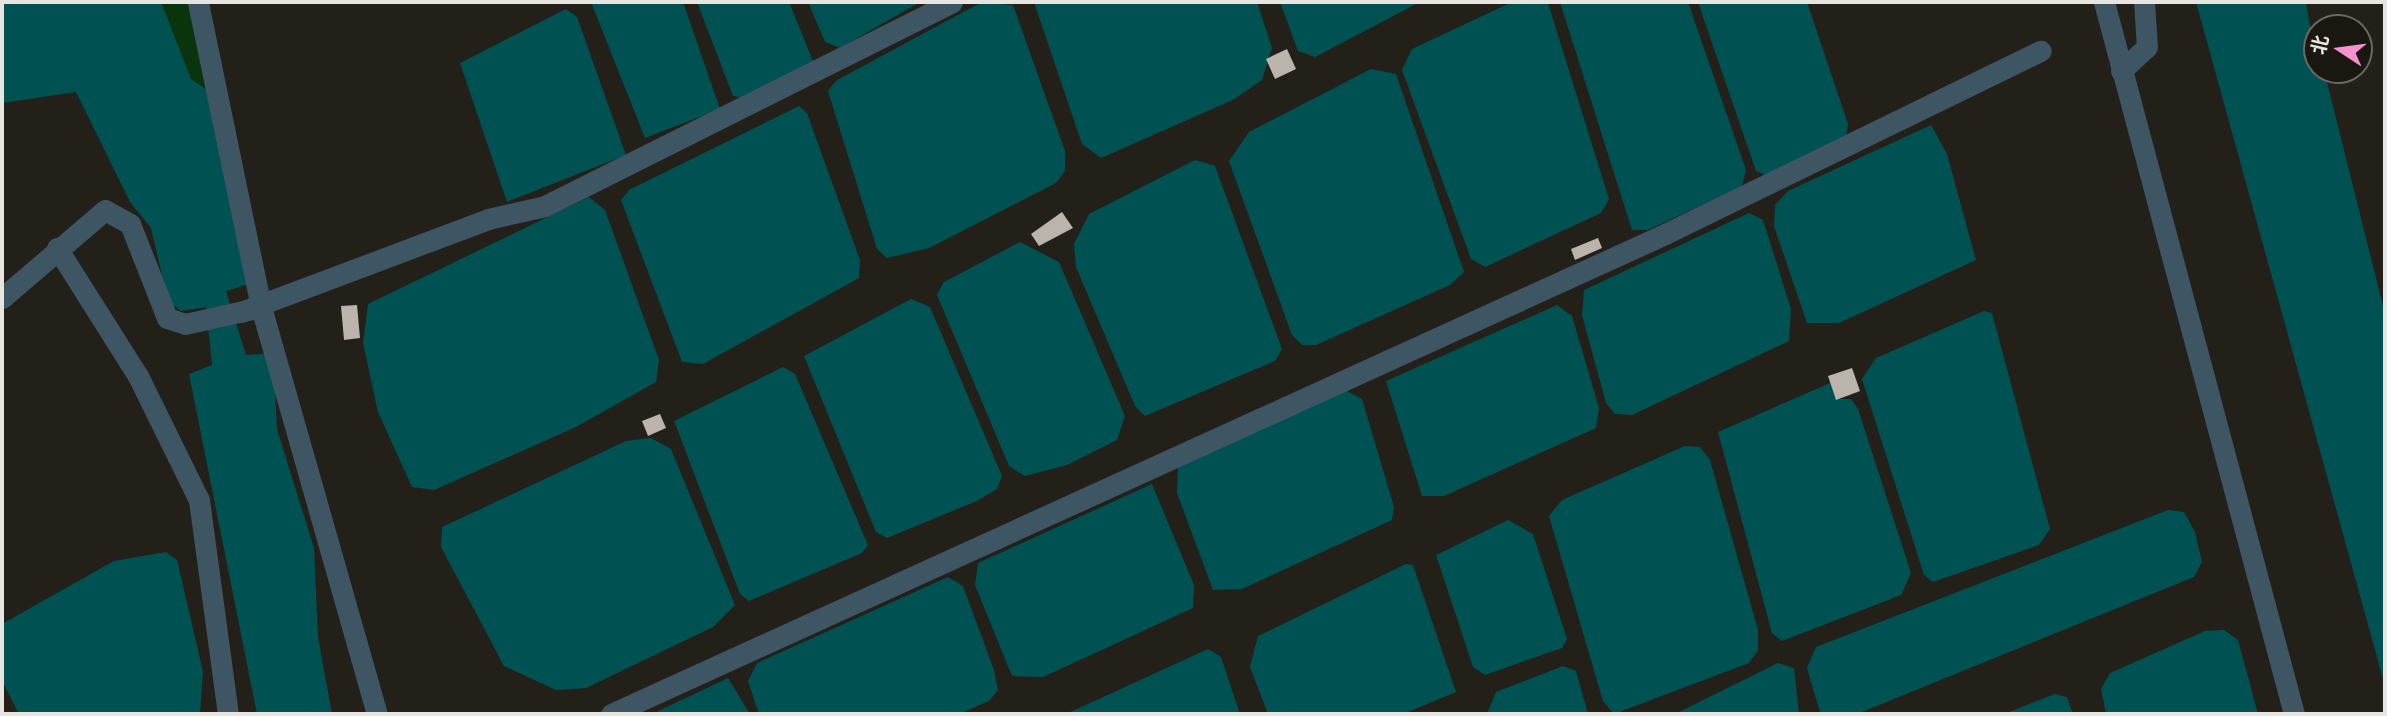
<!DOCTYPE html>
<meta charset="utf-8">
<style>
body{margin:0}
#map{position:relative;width:2387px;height:716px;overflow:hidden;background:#231f19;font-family:"Archivo Narrow","Noto Sans SC",sans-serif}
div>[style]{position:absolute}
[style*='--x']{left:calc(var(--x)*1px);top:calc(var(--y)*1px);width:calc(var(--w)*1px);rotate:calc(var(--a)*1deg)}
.green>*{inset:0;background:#09340c}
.water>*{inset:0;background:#005252}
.building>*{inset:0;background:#bbb4ad}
.minor>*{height:21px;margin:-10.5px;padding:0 10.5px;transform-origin:10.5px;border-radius:10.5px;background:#3e5564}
span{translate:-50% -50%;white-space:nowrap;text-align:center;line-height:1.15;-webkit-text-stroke:7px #1a1610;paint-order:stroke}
.frame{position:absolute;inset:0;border:4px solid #e8e5e1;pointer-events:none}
.north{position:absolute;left:2303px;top:14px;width:70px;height:70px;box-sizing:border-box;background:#1a1610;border:2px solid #6c6964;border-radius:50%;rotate:283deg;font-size:19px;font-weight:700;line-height:28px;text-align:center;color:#e8e5e1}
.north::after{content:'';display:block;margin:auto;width:24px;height:32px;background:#f690cf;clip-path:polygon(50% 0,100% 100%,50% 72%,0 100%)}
</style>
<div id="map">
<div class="green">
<div style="clip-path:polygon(161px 2px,188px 2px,210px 92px,191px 79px)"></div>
</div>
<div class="water">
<div style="clip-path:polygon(2px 2px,161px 2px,191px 79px,210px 92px,255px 282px,226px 291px,246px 355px,273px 353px,277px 429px,314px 548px,318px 637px,332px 714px,257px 714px,189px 374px,212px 365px,206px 307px,181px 311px,168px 301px,151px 228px,130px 202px,76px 92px,2px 103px)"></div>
<div style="clip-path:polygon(591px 2px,683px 2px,720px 109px,645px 138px)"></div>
<div style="clip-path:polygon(697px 2px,789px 2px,813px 61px,745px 98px,733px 96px)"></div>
<div style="clip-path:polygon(808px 2px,920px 2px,840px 48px,825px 42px)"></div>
<div style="clip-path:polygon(982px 2px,1013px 5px,1065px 151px,1065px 171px,1056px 183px,929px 248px,887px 258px,877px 249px,828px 91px,837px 80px)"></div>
<div style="clip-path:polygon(1034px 2px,1257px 2px,1272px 48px,1262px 80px,1233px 100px,1101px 158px,1082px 144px)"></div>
<div style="clip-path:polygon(1280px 2px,1420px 2px,1315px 57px,1298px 51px)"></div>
<div style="clip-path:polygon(1512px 2px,1548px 3px,1609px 199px,1601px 213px,1485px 267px,1471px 259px,1402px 70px,1412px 49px)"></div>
<div style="clip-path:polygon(1560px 2px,1688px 2px,1746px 170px,1742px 186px,1648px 230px,1632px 230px)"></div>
<div style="clip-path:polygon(1698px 2px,1807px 2px,1848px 124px,1846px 138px,1768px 176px,1756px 171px)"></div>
<div style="clip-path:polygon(2196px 2px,2306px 2px,2317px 70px,2324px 70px,2385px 314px,2385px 686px)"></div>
<div style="clip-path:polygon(566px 9px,577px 17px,626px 155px,507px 202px,460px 63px)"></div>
<div style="clip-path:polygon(1371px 69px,1396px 74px,1464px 272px,1450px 285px,1316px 345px,1302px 345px,1292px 335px,1229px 161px,1249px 132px)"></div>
<div style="clip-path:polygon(799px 106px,807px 113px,860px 260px,859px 278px,703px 364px,682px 362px,621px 200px,629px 190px)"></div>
<div style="clip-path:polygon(1931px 125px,1947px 154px,1976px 260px,1839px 323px,1807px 323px,1774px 226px,1775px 205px,1788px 191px)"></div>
<div style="clip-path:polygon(1195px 160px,1215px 166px,1282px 349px,1275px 361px,1145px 416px,1135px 406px,1076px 267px,1074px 244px,1089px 214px)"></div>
<div style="clip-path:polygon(589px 197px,605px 210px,659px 360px,656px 382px,576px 427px,434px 490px,412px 487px,378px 412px,363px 343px,368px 304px)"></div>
<div style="clip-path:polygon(1749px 213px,1763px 220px,1791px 309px,1789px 341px,1632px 415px,1615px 414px,1606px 403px,1582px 315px,1584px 290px)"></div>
<div style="clip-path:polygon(1020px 242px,1059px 262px,1125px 416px,1117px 440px,1067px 465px,1025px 476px,1009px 466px,937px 295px,944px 282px)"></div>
<div style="clip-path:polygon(911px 299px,930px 307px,1002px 476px,997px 489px,977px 501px,887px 538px,876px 532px,804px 356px)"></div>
<div style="clip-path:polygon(1557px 305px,1572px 316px,1599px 408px,1596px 428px,1444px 496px,1422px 496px,1386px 381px)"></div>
<div style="clip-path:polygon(1984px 311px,1992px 313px,2050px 529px,2039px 545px,1933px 582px,1924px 575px,1862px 379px,1876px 358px)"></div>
<div style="clip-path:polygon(783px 367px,795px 374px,868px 545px,862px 553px,749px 601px,740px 594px,674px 421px)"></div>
<div style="clip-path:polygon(1830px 383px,1836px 399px,1851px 399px,1858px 409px,1911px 573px,1901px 595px,1782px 641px,1772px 633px,1718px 432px)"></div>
<div style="clip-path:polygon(1345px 390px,1362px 399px,1394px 507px,1392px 520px,1242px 589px,1213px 590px,1177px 493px,1178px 468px)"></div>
<div style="clip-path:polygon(651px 438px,671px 449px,735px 605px,713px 627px,586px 688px,556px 690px,504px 666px,441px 547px,442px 527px,626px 441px)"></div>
<div style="clip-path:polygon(1685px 446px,1700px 447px,1710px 460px,1758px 630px,1758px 650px,1749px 663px,1614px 714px,1603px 701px,1549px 516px,1562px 500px)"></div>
<div style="clip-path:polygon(1152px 484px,1194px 585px,1193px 608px,1043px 677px,1012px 676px,975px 585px,978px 563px)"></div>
<div style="clip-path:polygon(2168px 510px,2184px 512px,2195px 532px,2202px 562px,2194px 577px,1857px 714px,1820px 712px,1807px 668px,1816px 647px)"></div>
<div style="clip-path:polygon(1508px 520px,1533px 534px,1567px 639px,1562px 648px,1485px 675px,1473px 667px,1436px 555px)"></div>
<div style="clip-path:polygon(166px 552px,177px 560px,203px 672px,200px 714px,19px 714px,2px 681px,2px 624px,114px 561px)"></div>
<div style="clip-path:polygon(1406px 564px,1413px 565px,1456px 692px,1403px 714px,1268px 714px,1250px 667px,1258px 636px)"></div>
<div style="clip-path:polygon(948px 577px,963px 586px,994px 670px,998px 690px,989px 701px,959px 714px,759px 714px,748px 681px,757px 663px)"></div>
<div style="clip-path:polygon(2224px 630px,2238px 640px,2258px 714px,2106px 714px,2101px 689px,2110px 673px,2205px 631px)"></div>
<div style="clip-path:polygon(1208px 649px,1221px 657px,1240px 714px,1066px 714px)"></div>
<div style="clip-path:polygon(1778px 663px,1794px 668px,1799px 714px,1675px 714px)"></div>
<div style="clip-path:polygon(1563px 666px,1576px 671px,1588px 714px,1487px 714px,1496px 692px)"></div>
<div style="clip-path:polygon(728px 678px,750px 714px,652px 714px)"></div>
<div style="clip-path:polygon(2055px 694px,2067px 697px,2073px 714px,2004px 714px)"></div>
</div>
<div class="building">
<div style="clip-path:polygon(1287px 49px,1296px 69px,1275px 79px,1266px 59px)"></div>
<div style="clip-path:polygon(1062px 212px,1073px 228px,1039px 246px,1031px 234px)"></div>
<div style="clip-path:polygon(1598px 238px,1602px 248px,1575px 260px,1571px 249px)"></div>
<div style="clip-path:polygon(357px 305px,360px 338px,344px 340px,341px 306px)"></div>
<div style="clip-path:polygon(1852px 368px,1860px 391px,1836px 400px,1828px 376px)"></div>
<div style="clip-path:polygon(660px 414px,666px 428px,648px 436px,642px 421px)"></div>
</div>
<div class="minor">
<div style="--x:2104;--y:2;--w:737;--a:75.06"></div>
<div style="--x:2121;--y:71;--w:35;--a:-43"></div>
<div style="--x:2147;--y:47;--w:45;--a:-93.8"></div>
<div style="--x:57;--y:248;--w:151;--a:57.7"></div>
<div style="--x:138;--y:376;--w:138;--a:63.8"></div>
<div style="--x:199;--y:500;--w:216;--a:82.3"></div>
<div style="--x:2;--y:298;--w:135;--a:-40.5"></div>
<div style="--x:105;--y:210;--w:29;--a:29"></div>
<div style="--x:130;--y:224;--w:101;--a:68.5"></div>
<div style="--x:167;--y:318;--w:19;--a:18"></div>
<div style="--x:185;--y:324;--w:78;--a:-12.6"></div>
<div style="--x:261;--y:307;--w:311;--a:-101.7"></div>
<div style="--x:261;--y:307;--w:423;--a:74.1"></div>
<div style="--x:241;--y:312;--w:264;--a:-20.6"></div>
<div style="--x:488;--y:219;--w:58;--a:-12.8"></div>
<div style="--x:545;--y:206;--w:455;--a:-26.6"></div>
<div style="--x:611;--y:714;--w:1158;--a:-24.48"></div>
<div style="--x:1665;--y:234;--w:418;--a:-26"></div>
</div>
<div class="frame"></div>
<div class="north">北</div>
</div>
